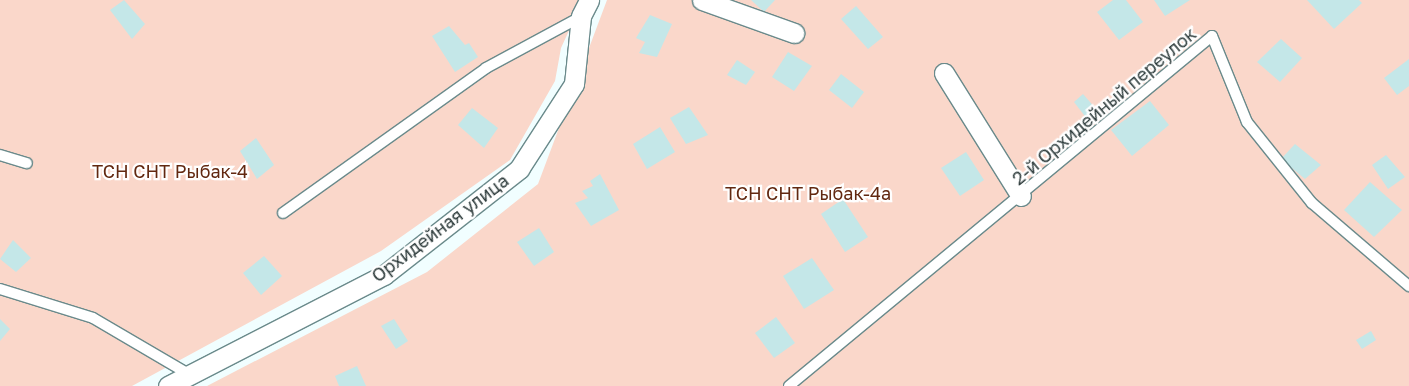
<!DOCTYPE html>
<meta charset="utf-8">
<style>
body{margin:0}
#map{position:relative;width:1409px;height:386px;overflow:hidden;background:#f1feff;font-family:"Golos Text",sans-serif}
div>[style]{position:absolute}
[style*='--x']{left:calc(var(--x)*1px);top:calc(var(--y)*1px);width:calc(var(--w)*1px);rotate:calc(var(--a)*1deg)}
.green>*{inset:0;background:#fad7ca}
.building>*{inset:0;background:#c4e7e8}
.roads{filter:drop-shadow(1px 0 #6a8a8b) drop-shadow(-1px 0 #6a8a8b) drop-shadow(0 1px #6a8a8b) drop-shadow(0 -1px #6a8a8b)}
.service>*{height:10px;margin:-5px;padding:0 5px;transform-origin:5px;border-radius:5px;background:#fff}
.minor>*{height:19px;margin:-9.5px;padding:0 9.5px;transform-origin:9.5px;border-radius:9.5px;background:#fff}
span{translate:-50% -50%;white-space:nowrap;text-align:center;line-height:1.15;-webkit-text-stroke:4.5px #fff;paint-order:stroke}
.street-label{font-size:18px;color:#2c3a3a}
.park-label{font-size:18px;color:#622810}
</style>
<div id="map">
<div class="green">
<div style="clip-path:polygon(0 0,583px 0,561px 48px,555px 81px,510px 160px,381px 251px,132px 386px,0 386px)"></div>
<div style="clip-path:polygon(607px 0,1409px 0,1409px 386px,207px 386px,427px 272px,538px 184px)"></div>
</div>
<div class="building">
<div style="clip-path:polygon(124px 0,145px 24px,132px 39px,110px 10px)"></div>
<div style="clip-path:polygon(751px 0,775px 0,764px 12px)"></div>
<div style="clip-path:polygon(1113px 0,1126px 0,1143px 22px,1119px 40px,1097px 12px)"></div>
<div style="clip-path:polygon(1154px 0,1190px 0,1165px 16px)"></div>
<div style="clip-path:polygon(1307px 0,1359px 0,1362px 3px,1334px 29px)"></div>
<div style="clip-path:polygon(856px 6px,883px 37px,868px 49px,841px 19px)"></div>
<div style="clip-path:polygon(650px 15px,672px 24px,657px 57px,639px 53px,645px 42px,636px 38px)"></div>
<div style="clip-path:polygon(449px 26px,465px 45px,469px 43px,478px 57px,455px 72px,432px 36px)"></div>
<div style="clip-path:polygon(1281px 39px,1302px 58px,1280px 82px,1257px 62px)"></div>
<div style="clip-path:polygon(788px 52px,812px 66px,794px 91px,772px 77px)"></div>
<div style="clip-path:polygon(1409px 59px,1409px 86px,1397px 95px,1384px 78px)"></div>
<div style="clip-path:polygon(737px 60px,755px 72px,746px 85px,727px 75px)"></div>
<div style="clip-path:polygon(841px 74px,864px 92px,852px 108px,829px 90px)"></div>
<div style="clip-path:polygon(1083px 94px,1097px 110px,1087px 119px,1074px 102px)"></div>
<div style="clip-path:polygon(1150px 101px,1169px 125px,1132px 156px,1111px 130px)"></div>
<div style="clip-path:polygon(689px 107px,708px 135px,686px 144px,670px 118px)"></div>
<div style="clip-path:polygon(472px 108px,498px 128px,484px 148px,458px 125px)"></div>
<div style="clip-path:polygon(660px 127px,675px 152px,647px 169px,633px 144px)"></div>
<div style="clip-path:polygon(256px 138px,274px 165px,257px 179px,240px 151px)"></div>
<div style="clip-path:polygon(1295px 144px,1321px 165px,1305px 179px,1281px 159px)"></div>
<div style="clip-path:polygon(966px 152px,984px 180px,960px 196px,941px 168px)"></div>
<div style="clip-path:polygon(1386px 155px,1405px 177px,1388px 189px,1372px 165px)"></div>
<div style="clip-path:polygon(600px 174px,619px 210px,591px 226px,575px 203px,588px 198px,582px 191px,593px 186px,590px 181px)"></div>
<div style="clip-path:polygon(1370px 182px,1402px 210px,1374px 237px,1344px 210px)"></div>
<div style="clip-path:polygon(843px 199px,868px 237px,845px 252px,821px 214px)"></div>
<div style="clip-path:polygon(539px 228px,554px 252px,534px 266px,517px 242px)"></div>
<div style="clip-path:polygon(13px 240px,31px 258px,16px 272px,0 259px)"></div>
<div style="clip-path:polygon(264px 256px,282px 276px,261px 295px,243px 273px)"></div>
<div style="clip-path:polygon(812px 258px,834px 290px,804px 309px,783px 276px)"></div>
<div style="clip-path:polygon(776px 317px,795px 343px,774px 358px,755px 333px)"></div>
<div style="clip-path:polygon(0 319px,10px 329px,0 341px)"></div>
<div style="clip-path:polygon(394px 319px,408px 341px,396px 349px,381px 326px)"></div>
<div style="clip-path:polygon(1371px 331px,1376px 340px,1362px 349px,1356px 340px)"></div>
<div style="clip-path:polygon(357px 366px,366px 386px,339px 386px,335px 376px)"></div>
</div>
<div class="roads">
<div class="service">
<div style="--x:0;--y:155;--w:28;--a:17"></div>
<div style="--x:283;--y:213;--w:249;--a:-35.5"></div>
<div style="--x:486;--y:68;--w:109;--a:-28.4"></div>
<div style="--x:0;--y:289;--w:97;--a:17.3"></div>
<div style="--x:93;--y:318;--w:113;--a:30.4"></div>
<div style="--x:789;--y:386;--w:549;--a:-39.61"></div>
<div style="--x:1212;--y:36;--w:93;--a:67.9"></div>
<div style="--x:1247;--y:122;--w:104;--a:51.3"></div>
<div style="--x:1312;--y:203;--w:128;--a:40.6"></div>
</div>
<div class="minor">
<div style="--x:702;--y:0;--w:98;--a:19.7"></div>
<div style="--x:944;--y:73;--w:145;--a:58"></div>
<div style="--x:168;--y:386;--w:243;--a:-27.2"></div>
<div style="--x:384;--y:275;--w:172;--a:-38.1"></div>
<div style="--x:519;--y:169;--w:101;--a:-57.1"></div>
<div style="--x:574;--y:84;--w:68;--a:-84.1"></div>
<div style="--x:581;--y:16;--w:18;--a:-63"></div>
</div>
</div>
<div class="street-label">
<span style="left:1104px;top:106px;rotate:-40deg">2-й Орхидейный переулок</span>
<span style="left:440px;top:228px;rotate:-37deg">Орхидейная улица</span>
</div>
<div class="park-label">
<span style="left:170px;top:171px">ТСН СНТ Рыбак-4</span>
<span style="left:808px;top:193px">ТСН СНТ Рыбак-4а</span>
</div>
</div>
